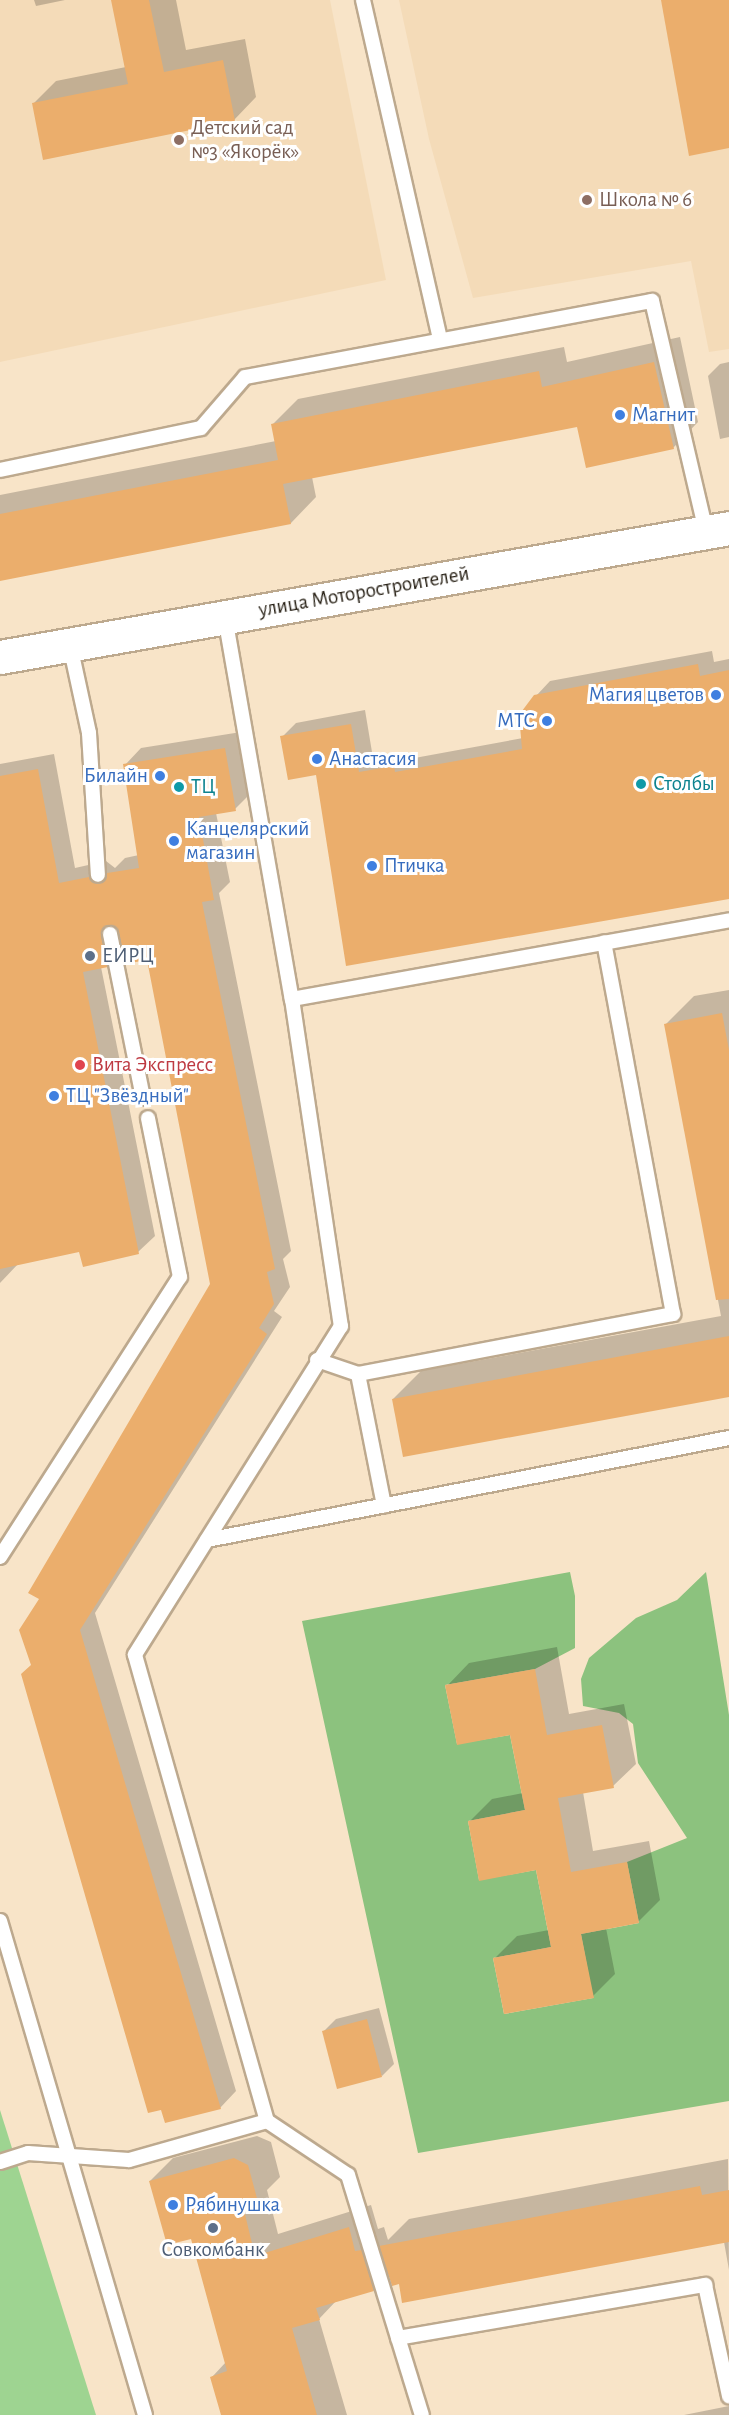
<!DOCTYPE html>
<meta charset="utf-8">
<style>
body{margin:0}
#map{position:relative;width:729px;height:2415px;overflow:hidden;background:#f8e4c8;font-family:"Alegreya Sans",sans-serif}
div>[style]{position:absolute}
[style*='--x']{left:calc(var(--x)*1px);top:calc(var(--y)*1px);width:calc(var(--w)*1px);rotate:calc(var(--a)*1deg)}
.built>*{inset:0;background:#f4dbb8}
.green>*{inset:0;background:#9ed491}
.forest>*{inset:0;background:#8cc27e}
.shadow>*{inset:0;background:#0003}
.building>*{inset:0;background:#ebae6c}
.roads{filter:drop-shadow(2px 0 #bda98e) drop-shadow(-2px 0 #bda98e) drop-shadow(0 2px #bda98e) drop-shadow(0 -2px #bda98e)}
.service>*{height:14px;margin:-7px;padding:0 7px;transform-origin:7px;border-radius:7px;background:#fff}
.tertiary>*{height:33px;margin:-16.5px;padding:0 16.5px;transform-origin:16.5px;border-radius:16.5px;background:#fff}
.dots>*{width:16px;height:16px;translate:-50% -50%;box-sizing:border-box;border:3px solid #fff;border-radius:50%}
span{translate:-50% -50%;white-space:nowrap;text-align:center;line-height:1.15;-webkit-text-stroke:6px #fff;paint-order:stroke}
.education-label{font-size:21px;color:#785e54}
.left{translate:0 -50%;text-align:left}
.shop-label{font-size:21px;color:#366cbe}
.right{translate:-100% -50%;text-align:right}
.street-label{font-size:21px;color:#261f14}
.culture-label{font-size:21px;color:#0d838f}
.service-label{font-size:21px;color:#4e5e75}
.health-label{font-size:21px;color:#be3a42}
</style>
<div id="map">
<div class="built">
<div style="clip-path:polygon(0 0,330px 0,386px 280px,0 362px)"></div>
<div style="clip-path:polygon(399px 0,729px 0,729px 349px,709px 352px,691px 261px,473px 298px,429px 139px)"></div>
</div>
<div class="green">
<div style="clip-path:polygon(0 2110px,96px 2415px,0 2415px)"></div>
</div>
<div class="forest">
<div style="clip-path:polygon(570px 1572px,575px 1596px,575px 1648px,535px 1669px,445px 1685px,457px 1744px,510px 1735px,525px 1810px,468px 1821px,479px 1880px,536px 1870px,551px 1947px,493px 1958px,504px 2014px,593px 1998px,581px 1934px,639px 1923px,627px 1862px,687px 1838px,638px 1763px,633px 1724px,619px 1713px,583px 1706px,581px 1679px,589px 1658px,636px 1618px,677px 1600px,706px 1572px,729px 1715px,729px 2101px,418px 2153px,302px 1621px)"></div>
</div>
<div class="shadow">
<div style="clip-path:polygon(34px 0,65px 0,36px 6px)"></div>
<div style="clip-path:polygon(113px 0,176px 0,186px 50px,245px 39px,256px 97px,234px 120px,33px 104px,56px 81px,126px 67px)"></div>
<div style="clip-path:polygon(680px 337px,698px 422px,673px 448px,578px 425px,312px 477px,316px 497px,291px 523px,0 579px,0 495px,276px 441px,273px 424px,298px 399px,564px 347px,567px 362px)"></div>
<div style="clip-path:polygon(729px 362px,729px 437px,720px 439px,708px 376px,720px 364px)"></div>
<div style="clip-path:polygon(712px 651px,714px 662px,729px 659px,729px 898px,317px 773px,282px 737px,296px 723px,365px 710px,373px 758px,408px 752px,409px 759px,523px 738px,536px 696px,550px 681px)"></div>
<div style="clip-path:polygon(241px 732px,251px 793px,235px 809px,216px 813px,230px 882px,219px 893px,291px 1251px,283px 1259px,290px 1287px,274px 1311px,282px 1317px,95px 1613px,236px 2091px,220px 2108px,33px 1665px,41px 1599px,211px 1284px,148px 958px,124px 949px,101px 967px,155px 1236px,138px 1252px,80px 1250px,19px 1263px,0 1283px,0 764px,54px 754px,75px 868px,106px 861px,115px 868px,125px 858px,139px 855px,125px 765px,141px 748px)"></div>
<div style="clip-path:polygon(729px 990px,729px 1396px,393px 1399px,421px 1371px,721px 1316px,666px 1024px,694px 996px)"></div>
<div style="clip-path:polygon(557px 1647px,569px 1714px,624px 1704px,636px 1764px,613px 1786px,583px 1792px,593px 1851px,649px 1841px,660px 1900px,638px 1922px,606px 1928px,615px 1974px,593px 1996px,495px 1958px,517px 1936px,549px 1930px,538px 1868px,470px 1821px,492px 1799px,523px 1793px,512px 1733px,447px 1686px,469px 1663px)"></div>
<div style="clip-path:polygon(379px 2008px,394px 2064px,382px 2076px,324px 2031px,336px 2019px)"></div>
<div style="clip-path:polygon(257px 2136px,271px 2142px,280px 2177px,267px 2190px,278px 2234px,371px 2205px,378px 2229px,384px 2227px,388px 2240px,409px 2219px,728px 2159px,729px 2270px,724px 2242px,400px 2282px,389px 2274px,374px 2290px,337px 2300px,319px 2319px,347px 2415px,223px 2415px,212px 2377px,226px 2362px,192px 2237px,150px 2181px,173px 2158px)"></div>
<div style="clip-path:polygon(729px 2406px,729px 2415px,684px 2415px)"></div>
</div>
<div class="building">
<div style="clip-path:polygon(111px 0,149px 0,164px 72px,223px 60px,235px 121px,43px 160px,32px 103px,128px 84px)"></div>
<div style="clip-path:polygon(661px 0,729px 0,729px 148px,689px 156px)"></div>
<div style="clip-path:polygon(654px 362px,674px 449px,586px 468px,577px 427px,283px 484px,291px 524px,0 581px,0 514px,278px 460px,271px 424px,539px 371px,542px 387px)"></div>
<div style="clip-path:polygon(698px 664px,700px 676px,729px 670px,729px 899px,346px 966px,316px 775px,288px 780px,280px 736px,351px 724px,359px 772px,394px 766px,395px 772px,522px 749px,519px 715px,534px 695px)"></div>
<div style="clip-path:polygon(225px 748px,236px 811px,199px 817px,214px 900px,202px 902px,275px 1269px,267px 1272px,274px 1304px,259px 1328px,267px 1334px,80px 1630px,221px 2109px,165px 2123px,161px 2110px,148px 2113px,21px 1674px,31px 1665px,19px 1630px,39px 1599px,28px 1593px,210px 1284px,147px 960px,125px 964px,119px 932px,112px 925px,101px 932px,108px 967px,83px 972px,139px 1254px,83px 1267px,79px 1252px,0 1269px,0 776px,38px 769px,59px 883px,89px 877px,99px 884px,107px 873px,139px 868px,123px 764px)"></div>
<div style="clip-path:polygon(722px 1013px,729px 1050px,729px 1299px,716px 1300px,664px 1024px)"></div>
<div style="clip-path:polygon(729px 1336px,729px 1397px,403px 1457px,392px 1399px)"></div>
<div style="clip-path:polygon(535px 1669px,547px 1735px,602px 1725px,614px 1788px,558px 1798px,571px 1872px,627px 1862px,639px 1923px,581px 1934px,594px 1998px,504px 2014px,493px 1958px,551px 1947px,536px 1870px,479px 1881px,468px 1821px,525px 1810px,510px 1735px,457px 1745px,445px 1685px)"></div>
<div style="clip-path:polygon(367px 2019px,382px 2077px,337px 2089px,322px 2031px)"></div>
<div style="clip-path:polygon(234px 2158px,248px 2165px,258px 2202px,243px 2206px,255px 2256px,349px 2227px,355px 2251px,362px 2250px,374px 2291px,316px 2308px,320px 2320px,292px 2328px,317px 2415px,221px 2415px,210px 2377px,227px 2371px,191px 2239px,167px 2245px,149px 2181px)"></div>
<div style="clip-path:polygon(700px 2186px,702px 2195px,729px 2190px,729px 2242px,402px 2303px,399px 2284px,392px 2286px,379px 2246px)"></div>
</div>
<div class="roads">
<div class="service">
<div style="--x:363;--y:0;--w:348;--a:77.2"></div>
<div style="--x:0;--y:470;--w:205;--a:-11.8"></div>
<div style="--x:201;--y:428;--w:67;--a:-49.2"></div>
<div style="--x:245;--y:377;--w:414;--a:-10.6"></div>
<div style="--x:652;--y:301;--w:237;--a:76.8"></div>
<div style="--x:225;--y:617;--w:388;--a:80.1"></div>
<div style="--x:292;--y:999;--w:331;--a:81.5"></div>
<div style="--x:341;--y:1326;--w:388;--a:122.1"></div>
<div style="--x:135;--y:1655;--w:484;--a:74.2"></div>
<div style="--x:267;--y:2121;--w:97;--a:33.7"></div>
<div style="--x:348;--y:2175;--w:251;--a:72.9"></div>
<div style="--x:70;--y:645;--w:90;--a:77.8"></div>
<div style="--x:89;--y:733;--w:142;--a:86.4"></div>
<div style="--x:110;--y:934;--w:167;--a:78.6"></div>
<div style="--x:292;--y:999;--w:444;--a:-10.2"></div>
<div style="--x:317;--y:1360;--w:43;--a:18.9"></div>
<div style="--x:358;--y:1374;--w:321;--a:-10.8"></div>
<div style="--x:673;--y:1314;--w:378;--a:-100.5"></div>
<div style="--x:358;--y:1374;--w:134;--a:78.8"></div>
<div style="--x:207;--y:1540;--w:532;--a:-11.06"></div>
<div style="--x:0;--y:1557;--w:333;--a:-57.3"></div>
<div style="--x:180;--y:1277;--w:162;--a:-101.4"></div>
<div style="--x:0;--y:1921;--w:515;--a:73.64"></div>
<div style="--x:0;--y:2162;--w:29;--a:-18"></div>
<div style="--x:28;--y:2153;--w:101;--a:4"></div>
<div style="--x:129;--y:2160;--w:143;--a:-15.8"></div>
<div style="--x:398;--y:2338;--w:312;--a:-9.8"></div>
<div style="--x:705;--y:2285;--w:114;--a:77.8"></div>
</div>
<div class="tertiary">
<div style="--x:0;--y:657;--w:740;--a:-10.03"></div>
</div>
</div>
<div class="dots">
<div style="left:179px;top:140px;background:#8d6e63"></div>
<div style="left:587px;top:200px;background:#8d6e63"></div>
<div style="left:620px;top:415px;background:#3f7fe0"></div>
<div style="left:716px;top:695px;background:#3f7fe0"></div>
<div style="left:547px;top:721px;background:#3f7fe0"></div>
<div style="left:317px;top:759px;background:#3f7fe0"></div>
<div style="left:160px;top:776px;background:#3f7fe0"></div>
<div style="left:641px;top:784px;background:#0f9aa8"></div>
<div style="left:179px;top:787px;background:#0f9aa8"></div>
<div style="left:174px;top:841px;background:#3f7fe0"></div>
<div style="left:372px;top:866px;background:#3f7fe0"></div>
<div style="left:90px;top:956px;background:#5c6f8a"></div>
<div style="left:80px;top:1065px;background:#e0444e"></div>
<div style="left:54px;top:1096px;background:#3f7fe0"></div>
<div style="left:173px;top:2205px;background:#3f7fe0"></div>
<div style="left:213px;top:2228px;background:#5c6f8a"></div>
</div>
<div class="education-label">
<span class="left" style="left:191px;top:140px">Детский сад<br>№3 «Якорёк»</span>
<span class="left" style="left:599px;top:200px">Школа № 6</span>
</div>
<div class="shop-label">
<span class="left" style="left:632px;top:415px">Магнит</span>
<span class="right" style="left:704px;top:695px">Магия цветов</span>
<span class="right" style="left:535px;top:721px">МТС</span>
<span class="left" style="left:329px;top:759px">Анастасия</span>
<span class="right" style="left:148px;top:776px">Билайн</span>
<span class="left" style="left:186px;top:841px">Канцелярский<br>магазин</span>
<span class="left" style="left:384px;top:866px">Птичка</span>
<span class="left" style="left:66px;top:1096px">ТЦ "Звёздный"</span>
<span class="left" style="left:185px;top:2205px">Рябинушка</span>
</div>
<div class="street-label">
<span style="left:364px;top:592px;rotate:-10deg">улица Моторостроителей</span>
</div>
<div class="culture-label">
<span class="left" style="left:653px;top:784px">Столбы</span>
<span class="left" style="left:191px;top:787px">ТЦ</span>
</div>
<div class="service-label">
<span class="left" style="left:102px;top:956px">ЕИРЦ</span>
<span style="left:213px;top:2250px">Совкомбанк</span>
</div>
<div class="health-label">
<span class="left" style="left:92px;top:1065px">Вита Экспресс</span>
</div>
</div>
